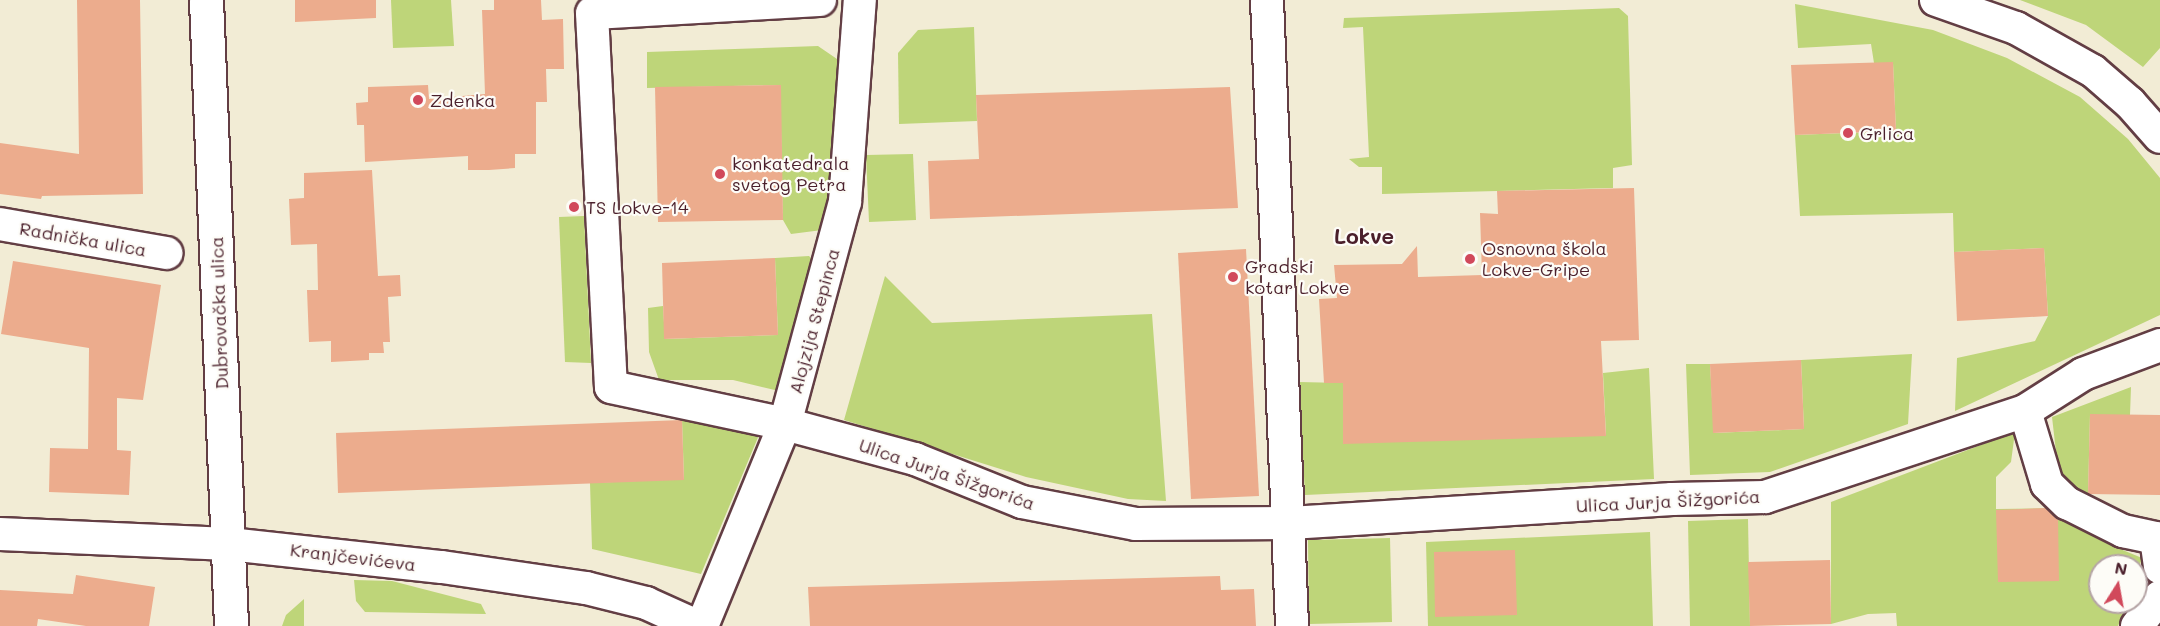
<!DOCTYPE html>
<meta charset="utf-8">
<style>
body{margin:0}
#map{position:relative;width:2160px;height:626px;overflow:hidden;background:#f2ecd5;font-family:Mali,sans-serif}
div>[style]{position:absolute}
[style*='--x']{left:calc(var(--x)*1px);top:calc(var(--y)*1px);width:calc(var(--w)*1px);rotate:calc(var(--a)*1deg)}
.green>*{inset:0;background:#bed579}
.building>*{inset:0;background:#ecac8d}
.roads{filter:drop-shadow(2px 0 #633e44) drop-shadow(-2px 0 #633e44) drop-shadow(0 2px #633e44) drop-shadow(0 -2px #633e44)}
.minor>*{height:32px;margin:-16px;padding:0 16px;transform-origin:16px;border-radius:16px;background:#fff}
.major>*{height:33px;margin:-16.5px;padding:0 16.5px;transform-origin:16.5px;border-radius:16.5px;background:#fff}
.dots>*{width:16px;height:16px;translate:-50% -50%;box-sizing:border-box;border:3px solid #fdfcf7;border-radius:50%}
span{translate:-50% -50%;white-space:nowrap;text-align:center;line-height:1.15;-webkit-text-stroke:4.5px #fdfcf7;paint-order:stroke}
.poi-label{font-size:18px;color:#4a1f2b}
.left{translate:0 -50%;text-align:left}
.street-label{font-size:18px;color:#4a1f2b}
.quarter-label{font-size:21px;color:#4a1f2b;font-weight:700}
.north{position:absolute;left:2088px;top:554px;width:60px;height:60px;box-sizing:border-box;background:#fdfcf7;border:2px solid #b5a4a5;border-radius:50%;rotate:11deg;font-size:16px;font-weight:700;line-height:24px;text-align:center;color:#4a1f2b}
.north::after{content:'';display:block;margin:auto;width:21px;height:27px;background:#d1495b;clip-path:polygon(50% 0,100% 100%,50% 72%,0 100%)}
</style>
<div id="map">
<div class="green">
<div style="clip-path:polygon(391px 0,451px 0,454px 46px,393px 48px)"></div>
<div style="clip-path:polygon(2020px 0,2160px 0,2160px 48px,2143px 67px,2086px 25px)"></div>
<div style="clip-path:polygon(1795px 4px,1933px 30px,2007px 58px,2080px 97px,2128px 139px,2160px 178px,2160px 315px,1955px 411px,1957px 358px,2035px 341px,2048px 316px,2044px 248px,1954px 252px,1953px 213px,1800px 216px,1795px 135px,1896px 131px,1893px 63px,1874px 63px,1871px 44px,1798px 48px)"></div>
<div style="clip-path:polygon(1619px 8px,1628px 16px,1632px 165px,1613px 168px,1613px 188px,1382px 194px,1382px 167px,1359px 167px,1349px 159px,1369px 157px,1363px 27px,1343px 28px,1344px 18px)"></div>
<div style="clip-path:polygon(974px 27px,977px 121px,899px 124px,898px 53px,918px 30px)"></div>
<div style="clip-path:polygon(818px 46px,837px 59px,841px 135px,830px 229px,791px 234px,783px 220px,780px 85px,647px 88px,647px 52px)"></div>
<div style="clip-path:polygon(913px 154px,916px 220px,869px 222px,866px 155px)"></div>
<div style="clip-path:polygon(584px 216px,591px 363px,565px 362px,559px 217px)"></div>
<div style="clip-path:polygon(809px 256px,819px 266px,779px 391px,733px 380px,659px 380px,649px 352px,648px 308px,663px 306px,665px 339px,778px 335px,775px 258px)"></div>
<div style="clip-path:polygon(885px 276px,932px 323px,1152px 314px,1166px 501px,1128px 499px,1026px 477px,844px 420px)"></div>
<div style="clip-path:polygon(1912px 354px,1908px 424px,1770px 472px,1690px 475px,1686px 364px,1710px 364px,1714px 433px,1804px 429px,1801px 360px)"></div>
<div style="clip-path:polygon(1649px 368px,1654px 479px,1305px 495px,1299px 382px,1343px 383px,1606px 435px,1603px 373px)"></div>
<div style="clip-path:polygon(2131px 387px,2130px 415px,2090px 415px,2088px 494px,2069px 493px,2059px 478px,2052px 417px)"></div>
<div style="clip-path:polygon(682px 420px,759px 435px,701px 574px,592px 549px,590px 483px,684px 479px)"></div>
<div style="clip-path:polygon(2015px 432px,2011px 462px,1996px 477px,1996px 509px,2057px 508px,2113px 546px,2142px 558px,2136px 577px,2136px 566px,2100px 566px,2100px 602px,2128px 602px,2118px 626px,1897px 626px,1896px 613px,1868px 614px,1831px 624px,1831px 502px)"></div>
<div style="clip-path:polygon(1748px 519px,1750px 626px,1690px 626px,1688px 521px)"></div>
<div style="clip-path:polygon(1650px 532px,1653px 626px,1428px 626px,1426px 542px)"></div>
<div style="clip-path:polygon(1390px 538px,1392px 622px,1309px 624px,1308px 540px)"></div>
<div style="clip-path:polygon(354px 580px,392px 581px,481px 604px,486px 614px,365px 612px,356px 601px)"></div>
<div style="clip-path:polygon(304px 599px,304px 626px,282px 626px,286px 615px)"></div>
</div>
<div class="building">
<div style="clip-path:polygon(77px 0,140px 0,143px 194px,42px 196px,41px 199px,0 194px,0 143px,79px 154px)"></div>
<div style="clip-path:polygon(295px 0,376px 0,376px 18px,295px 22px)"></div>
<div style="clip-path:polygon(494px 0,541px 0,542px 20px,563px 19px,564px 69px,546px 69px,547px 102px,536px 102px,536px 154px,515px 154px,515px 168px,489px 170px,468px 170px,468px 156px,365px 162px,364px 125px,357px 125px,356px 103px,368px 102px,368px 87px,428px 85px,429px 99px,485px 94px,482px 10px,494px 10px)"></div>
<div style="clip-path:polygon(1893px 62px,1896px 131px,1795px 135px,1791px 65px)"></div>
<div style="clip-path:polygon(781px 85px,783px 220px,658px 222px,655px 87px)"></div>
<div style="clip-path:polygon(1230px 87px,1238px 208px,930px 219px,928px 161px,979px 159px,976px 95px)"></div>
<div style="clip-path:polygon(372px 170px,378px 276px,400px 275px,401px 296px,388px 297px,390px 342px,383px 342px,384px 353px,369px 353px,369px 360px,331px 362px,331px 341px,309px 342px,307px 290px,318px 290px,317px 244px,291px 245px,289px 199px,304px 198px,304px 173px)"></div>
<div style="clip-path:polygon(1634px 188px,1639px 340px,1601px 341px,1606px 436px,1343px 444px,1343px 383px,1324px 383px,1319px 299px,1337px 298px,1334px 265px,1402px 264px,1417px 246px,1418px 277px,1482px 275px,1480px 213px,1498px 214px,1497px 191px)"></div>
<div style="clip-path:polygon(2044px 248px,2048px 316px,1957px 321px,1954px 252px)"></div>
<div style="clip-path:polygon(1246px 249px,1259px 496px,1191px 499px,1178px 253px)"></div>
<div style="clip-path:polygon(775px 258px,778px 335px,664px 339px,662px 263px)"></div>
<div style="clip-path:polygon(13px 261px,161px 285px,143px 400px,117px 398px,117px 450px,131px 451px,129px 495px,49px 492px,50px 448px,88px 449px,89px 348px,1px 334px)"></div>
<div style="clip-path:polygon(1801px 360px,1804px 429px,1713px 433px,1710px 364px)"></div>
<div style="clip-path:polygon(2090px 414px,2160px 415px,2160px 495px,2088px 494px)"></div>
<div style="clip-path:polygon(682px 420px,684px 480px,338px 493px,336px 433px)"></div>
<div style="clip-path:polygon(2047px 508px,2058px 518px,2059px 581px,1998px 582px,1996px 510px)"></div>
<div style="clip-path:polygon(1515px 550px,1517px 615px,1435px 617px,1434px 552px)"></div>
<div style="clip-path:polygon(1830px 560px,1831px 624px,1750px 626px,1748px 562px)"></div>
<div style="clip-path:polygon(76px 575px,155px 587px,149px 626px,86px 626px,38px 619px,37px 626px,0 626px,0 590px,73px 594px)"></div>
<div style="clip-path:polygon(1220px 576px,1221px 590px,1254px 589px,1256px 626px,810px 626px,808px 587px)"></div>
</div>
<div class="roads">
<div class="minor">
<div style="--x:820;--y:0;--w:228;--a:176.7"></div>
<div style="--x:592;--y:13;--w:374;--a:87.1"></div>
<div style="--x:611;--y:387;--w:178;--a:12"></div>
<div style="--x:785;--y:424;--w:135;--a:15.1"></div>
<div style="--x:915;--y:459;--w:115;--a:21.9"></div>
<div style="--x:1022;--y:502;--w:116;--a:10.9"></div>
<div style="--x:1136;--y:524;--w:154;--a:-0.4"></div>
<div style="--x:1290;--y:523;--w:383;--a:-3.6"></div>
<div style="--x:1672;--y:499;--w:93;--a:-1.2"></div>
<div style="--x:1765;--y:497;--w:274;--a:-18.3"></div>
<div style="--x:2025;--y:411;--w:69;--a:-32.5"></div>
<div style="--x:2083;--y:374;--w:82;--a:-20.6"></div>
<div style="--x:1267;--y:0;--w:626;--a:87.71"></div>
<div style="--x:1936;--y:0;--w:85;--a:19.3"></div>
<div style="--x:2016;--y:28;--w:88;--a:29.2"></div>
<div style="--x:2093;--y:71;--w:49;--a:40.9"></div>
<div style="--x:2130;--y:103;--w:45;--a:48.6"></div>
<div style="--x:0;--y:224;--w:169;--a:9.9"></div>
<div style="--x:2025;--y:411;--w:76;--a:73.2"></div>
<div style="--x:2047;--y:484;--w:28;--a:44"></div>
<div style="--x:2067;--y:503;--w:63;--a:26.6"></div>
<div style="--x:2123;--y:531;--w:34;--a:12"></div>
<div style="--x:2156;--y:538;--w:30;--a:82"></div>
<div style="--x:0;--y:534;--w:229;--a:2.5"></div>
<div style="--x:229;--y:544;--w:214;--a:6.2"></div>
<div style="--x:442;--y:567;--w:146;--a:8.3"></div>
<div style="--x:586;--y:588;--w:62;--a:14"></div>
<div style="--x:646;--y:603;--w:56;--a:24.3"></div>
<div style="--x:702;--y:626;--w:218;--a:-67.7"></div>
<div style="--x:785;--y:424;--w:230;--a:-74.9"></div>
<div style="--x:845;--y:202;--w:203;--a:-85.8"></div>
<div style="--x:2137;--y:626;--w:37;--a:-52"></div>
</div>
<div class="major">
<div style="--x:206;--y:0;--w:626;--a:87.71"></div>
</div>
</div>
<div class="dots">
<div style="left:418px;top:100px;background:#d1495b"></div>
<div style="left:1848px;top:133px;background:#d1495b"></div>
<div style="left:720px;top:174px;background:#d1495b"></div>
<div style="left:574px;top:207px;background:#d1495b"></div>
<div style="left:1470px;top:259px;background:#d1495b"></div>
<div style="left:1233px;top:277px;background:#d1495b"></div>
</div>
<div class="poi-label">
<span class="left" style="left:430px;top:100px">Zdenka</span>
<span class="left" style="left:1860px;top:133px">Grlica</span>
<span class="left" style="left:732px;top:174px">konkatedrala<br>svetog Petra</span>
<span class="left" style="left:586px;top:207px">TS Lokve-14</span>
<span class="left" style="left:1482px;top:259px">Osnovna škola<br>Lokve-Gripe</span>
<span class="left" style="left:1245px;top:277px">Gradski<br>kotar Lokve</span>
</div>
<div class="street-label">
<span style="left:83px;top:239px;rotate:10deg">Radnička ulica</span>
<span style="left:219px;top:313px;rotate:-92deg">Dubrovačka ulica</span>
<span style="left:814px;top:321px;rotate:-75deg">Alojzija Stepinca</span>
<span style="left:947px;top:474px;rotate:19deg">Ulica Jurja Šižgorića</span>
<span style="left:1668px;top:501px;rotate:-3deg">Ulica Jurja Šižgorića</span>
<span style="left:353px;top:557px;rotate:7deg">Kranjčevićeva</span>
</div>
<div class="quarter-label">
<span style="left:1364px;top:236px">Lokve</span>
</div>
<div class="north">N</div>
</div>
